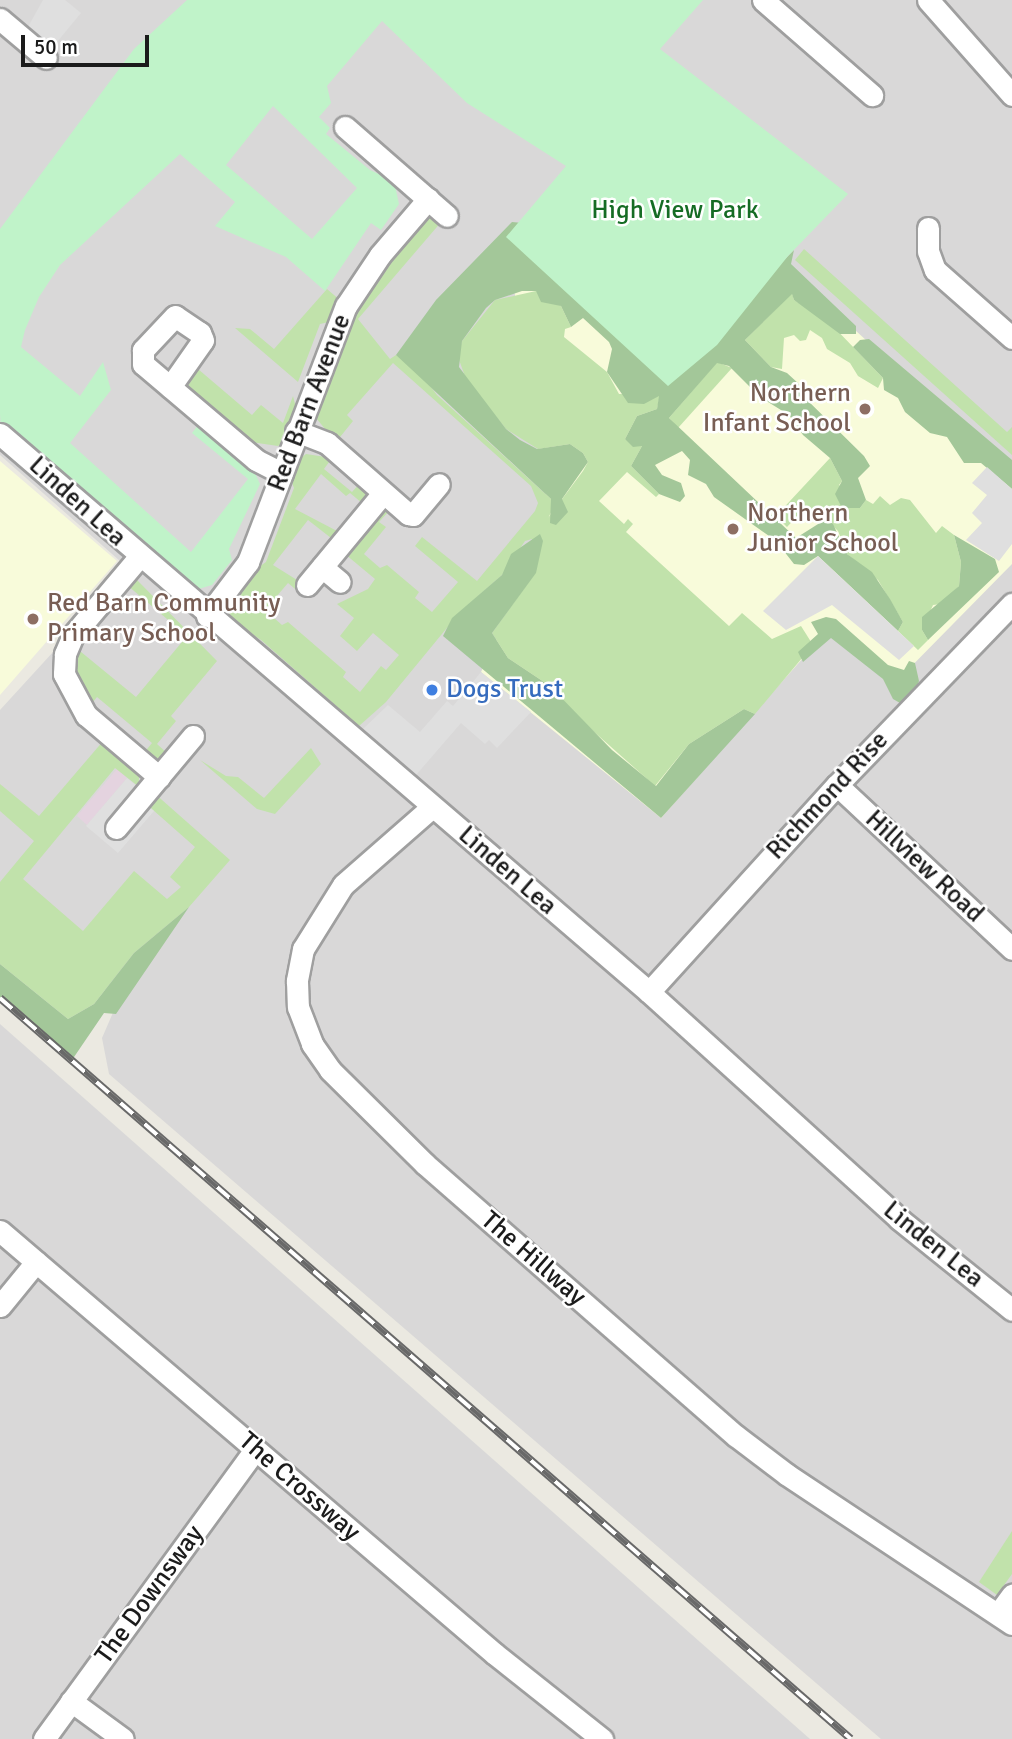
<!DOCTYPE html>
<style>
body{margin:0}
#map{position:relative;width:1012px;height:1739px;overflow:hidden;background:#ebe9e1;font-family:Signika,sans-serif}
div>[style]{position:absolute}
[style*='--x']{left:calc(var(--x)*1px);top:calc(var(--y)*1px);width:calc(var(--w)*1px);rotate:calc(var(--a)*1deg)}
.residential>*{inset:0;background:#d9d8d8}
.industrial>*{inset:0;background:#e4d3df}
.education>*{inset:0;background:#f8fbda}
.grass>*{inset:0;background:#c1e2ab}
.forest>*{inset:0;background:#a3c799}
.park>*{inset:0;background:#c0f3c9}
.parking>*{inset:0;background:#dfdfdf}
.roads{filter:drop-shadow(2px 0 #9f9f9f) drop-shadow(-2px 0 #9f9f9f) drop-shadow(0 2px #9f9f9f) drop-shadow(0 -2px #9f9f9f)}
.minor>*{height:21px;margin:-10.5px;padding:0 10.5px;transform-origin:10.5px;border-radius:10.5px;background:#fff}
.rail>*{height:8px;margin-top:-4px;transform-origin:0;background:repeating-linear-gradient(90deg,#fff 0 16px,#696969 0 32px);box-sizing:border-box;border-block:2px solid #696969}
.dots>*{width:19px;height:19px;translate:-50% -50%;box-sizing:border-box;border:4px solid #fff;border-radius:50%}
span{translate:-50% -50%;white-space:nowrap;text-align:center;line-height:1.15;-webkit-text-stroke:5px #fff;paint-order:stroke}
.park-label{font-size:26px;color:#156c24}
.education-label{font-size:26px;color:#785e54}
.right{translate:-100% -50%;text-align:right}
.left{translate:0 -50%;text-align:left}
.street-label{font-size:26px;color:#1b1b1b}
.shop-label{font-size:26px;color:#366cbe}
.scale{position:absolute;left:21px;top:35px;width:128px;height:32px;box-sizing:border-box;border:4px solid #1b1b1b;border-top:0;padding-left:9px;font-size:21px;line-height:24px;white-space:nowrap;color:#1b1b1b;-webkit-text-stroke:5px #fff;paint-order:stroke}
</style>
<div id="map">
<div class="residential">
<div style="clip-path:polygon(0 0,1012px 0,1012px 1739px,881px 1739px,109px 1074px,102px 1038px,118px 1001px,0 904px,0 710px,129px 569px,0 455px)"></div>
<div style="clip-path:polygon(0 1024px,810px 1739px,0 1739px)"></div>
</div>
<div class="industrial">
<div style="clip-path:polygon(117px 769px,127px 778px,87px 825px,77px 816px)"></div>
</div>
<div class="education">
<div style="clip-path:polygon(506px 237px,783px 264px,1012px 474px,1012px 564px,892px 686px,827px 631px,661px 818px,481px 672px,550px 523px)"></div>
<div style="clip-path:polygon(0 461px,117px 561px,0 695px)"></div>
</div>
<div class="grass">
<div style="clip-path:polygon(424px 216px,442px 221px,358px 319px,390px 359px,396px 355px,418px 370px,437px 395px,551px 499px,553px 509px,548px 518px,583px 471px,588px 462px,583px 453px,570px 444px,538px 449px,506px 429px,466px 379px,458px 357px,462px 341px,495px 300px,536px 291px,561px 306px,571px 327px,565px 329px,564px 337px,607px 372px,619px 394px,660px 395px,657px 409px,637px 416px,625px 439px,642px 446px,631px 466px,659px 494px,656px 497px,627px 472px,599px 501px,624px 524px,628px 519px,633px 524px,626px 532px,729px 626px,742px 613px,772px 639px,801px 626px,813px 645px,755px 714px,744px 709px,689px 744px,655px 786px,565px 706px,550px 686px,508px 658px,492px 633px,536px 572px,532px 539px,525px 541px,502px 575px,460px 612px,386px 702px,359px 726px,261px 640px,229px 619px,230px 601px,250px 573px,266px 562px,294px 488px,290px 478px,296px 462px,306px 454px,332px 458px,324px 469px,352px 492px,361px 482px,366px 496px,362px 503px,350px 493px,346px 496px,321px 474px,295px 509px,337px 531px,331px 538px,308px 520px,273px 565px,313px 590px,306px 598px,288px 583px,265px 610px,282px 625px,288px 622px,346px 672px,343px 677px,360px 692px,381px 666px,386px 670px,399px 655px,373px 633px,357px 651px,340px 636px,354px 618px,337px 604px,368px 589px,375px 579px,345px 554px,383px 508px,391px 509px,379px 522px,386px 527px,364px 554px,380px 568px,387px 565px,419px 592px,415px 598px,432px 612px,458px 582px,415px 546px,422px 537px,477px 581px,535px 511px,538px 503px,531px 486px,393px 363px,347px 415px,353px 421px,336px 442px,316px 418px,315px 411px,339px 340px,369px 283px)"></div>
<div style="clip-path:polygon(804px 249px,1007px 432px,1012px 427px,1012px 455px,795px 260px)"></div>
<div style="clip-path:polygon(327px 289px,341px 301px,329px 322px,320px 324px,298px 382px,235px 328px,250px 329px,274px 349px)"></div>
<div style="clip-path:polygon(792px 293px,794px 300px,829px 322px,883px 378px,878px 388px,858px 376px,850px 363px,827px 349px,822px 338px,810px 330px,806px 340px,800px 341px,794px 335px,784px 338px,782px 369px,771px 367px,745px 340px)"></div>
<div style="clip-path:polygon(717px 362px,732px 368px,678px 428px,669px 418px)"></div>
<div style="clip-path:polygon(198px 369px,252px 415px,261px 405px,283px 423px,293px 396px,296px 408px,284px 442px,278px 446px,251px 442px,188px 386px)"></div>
<div style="clip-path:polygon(830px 458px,842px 481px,839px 485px,860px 508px,866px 500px,873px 504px,880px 496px,890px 505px,901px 498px,910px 500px,936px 533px,942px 526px,954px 535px,961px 562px,959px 586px,941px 604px,933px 605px,922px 630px,928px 640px,918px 650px,898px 631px,903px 622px,878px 580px,847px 554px,838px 531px,826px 519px,822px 521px,807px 506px,787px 527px,776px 516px)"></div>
<div style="clip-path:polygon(137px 580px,217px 661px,171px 716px,176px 721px,157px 744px,168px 754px,160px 759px,143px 754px,152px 743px,97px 697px,88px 708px,73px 685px,75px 647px,136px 697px,187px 636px,127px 585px)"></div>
<div style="clip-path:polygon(104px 740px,139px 771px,139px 787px,115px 768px,23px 879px,83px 931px,134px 871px,167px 899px,181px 887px,170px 877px,195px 847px,144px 802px,153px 792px,230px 860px,189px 907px,134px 953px,94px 1004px,68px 1019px,0 964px,0 882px,34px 841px,0 811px,0 784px,39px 816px)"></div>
<div style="clip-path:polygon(311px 748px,321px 764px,275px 814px,257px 809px,200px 760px,226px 776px,238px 777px,264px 798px)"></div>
<div style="clip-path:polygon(1012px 1531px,1012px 1574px,997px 1595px,979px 1582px)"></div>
</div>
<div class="forest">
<div style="clip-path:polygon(512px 222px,523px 223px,709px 336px,794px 250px,791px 264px,856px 326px,856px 334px,840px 334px,794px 300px,792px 294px,745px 340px,771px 367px,787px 373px,799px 384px,800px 393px,864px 456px,870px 466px,858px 478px,866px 500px,860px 508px,842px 508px,835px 494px,842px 481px,830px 458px,803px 435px,789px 415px,760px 397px,729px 366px,717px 363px,669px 418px,796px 538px,826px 519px,833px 524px,847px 554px,872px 572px,890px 599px,903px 622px,898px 631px,818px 556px,804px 565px,794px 564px,776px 541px,714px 497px,706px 484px,688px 475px,690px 460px,682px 451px,655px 465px,662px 475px,681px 483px,685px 496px,680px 502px,659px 494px,631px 466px,642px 446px,633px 447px,625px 439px,637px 416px,657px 409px,659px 396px,644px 404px,628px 403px,607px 372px,612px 349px,609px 342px,583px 318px,571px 327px,561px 306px,541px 302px,536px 291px,522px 291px,495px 300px,486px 308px,462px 341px,459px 367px,506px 429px,520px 440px,537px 449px,570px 444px,583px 453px,588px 462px,562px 499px,568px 512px,556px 525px,550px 523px,551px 499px,396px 355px,436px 300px)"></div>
<div style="clip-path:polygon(869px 339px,1012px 460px,1012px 489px,981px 463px,964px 463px,947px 437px,930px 433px,905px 412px,898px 398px,884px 390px,883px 378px,853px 347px,860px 340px)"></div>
<div style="clip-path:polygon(540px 534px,543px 541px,536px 573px,492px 633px,508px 658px,550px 686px,612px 750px,656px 786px,689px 744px,744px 709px,755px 714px,661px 818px,443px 636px,452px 618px,502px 575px,511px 554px)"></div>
<div style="clip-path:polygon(954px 535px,995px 559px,999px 572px,928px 640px,922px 630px,922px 617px,959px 586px,961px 562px)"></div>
<div style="clip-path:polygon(826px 617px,836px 619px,888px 665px,904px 670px,909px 661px,915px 663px,919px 681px,914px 695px,900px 703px,893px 699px,883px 679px,831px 638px,803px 662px,798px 652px,818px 634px,811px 622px)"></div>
<div style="clip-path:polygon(189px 907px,116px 1014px,104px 1013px,72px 1060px,0 997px,0 964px,68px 1019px,94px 1004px,134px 953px)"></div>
</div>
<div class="park">
<div style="clip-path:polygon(evenodd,187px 0,703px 0,660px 49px,848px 194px,788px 256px,717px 345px,668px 386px,506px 237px,566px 166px,467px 103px,382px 21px,327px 86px,331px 103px,319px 117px,330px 128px,326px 134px,370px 170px,394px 181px,399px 204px,381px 230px,371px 223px,325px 291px,286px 257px,215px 226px,235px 202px,180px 154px,60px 265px,39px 297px,25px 330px,21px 347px,80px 396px,103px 362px,111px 390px,70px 443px,191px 552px,248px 479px,192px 433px,199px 424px,254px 471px,260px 484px,229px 549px,232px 560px,212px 585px,195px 590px,141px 550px,137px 537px,91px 498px,76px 495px,1px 429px,0 414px,0 229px,134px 49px,187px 0,273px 106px,357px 188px,312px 239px,226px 165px,273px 106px)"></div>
</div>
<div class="parking">
<div style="clip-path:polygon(43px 0,65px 0,81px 13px,52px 48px,28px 27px)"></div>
<div style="clip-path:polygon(987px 467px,1012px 489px,1012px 544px,999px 561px,966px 540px,982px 523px,972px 513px,987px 495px,972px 483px)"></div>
<div style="clip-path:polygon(818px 556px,914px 646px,899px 660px,832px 605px,786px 630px,763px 611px)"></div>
<div style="clip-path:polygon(481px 672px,531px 712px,497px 748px,489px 740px,485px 744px,461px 723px,416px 775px,363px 729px,388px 705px,420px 732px,447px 701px,453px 706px)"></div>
<div style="clip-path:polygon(127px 778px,149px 796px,144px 802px,154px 811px,118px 853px,86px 826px)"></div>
</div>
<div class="roads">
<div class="minor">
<div style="--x:763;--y:0;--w:145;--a:41.1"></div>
<div style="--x:928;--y:0;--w:127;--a:48.5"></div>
<div style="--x:0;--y:19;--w:60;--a:40.3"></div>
<div style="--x:345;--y:127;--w:135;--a:41.1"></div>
<div style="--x:928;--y:228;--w:23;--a:90"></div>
<div style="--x:928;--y:251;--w:20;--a:70"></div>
<div style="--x:935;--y:270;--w:103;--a:41.4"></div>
<div style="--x:170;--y:387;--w:57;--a:-54.9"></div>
<div style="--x:203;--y:340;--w:8;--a:-113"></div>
<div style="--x:200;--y:333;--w:30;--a:-146"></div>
<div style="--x:175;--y:316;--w:47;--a:133.3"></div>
<div style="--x:143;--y:350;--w:14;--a:90"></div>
<div style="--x:143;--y:364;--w:148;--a:40.3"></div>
<div style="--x:256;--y:460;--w:29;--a:27"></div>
<div style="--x:296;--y:431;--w:33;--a:21"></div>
<div style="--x:327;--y:443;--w:108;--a:41.2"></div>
<div style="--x:408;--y:514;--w:5;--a:11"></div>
<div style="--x:413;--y:515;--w:40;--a:-50"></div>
<div style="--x:0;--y:434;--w:856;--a:40.69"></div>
<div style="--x:649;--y:992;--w:338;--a:42.2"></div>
<div style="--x:899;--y:1219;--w:145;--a:38.8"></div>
<div style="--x:139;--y:557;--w:102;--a:130.2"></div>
<div style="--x:73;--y:635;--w:21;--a:113"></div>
<div style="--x:65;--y:654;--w:20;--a:93"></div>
<div style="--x:64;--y:674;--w:47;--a:61.8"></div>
<div style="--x:86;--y:715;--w:96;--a:40.3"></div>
<div style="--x:322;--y:567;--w:23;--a:40"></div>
<div style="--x:307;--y:585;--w:119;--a:-50.4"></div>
<div style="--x:207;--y:616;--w:68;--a:-52.8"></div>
<div style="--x:248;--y:562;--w:274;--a:-69.1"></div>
<div style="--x:346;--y:306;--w:61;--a:-56.3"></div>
<div style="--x:380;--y:255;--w:74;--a:-49.4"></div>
<div style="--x:837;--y:785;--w:240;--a:43.1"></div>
<div style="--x:432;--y:807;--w:118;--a:138.8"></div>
<div style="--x:343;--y:885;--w:75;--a:122"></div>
<div style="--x:303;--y:949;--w:33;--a:101"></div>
<div style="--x:297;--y:981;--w:26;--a:88"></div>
<div style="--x:298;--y:1007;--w:40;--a:69"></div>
<div style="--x:312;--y:1044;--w:32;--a:55"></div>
<div style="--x:330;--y:1070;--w:134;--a:44.7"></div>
<div style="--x:425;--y:1164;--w:413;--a:41.2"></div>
<div style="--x:736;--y:1436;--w:63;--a:37.2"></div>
<div style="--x:786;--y:1474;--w:271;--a:33.6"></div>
<div style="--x:116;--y:828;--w:120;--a:-50.1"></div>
<div style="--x:649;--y:992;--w:280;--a:-47.8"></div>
<div style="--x:837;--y:785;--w:252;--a:-46"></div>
<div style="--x:0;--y:1231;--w:651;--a:40.52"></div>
<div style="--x:495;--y:1654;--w:137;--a:38.5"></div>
<div style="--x:0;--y:1306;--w:57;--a:-50.7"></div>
<div style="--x:998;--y:1614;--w:24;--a:-54"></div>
<div style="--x:71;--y:1701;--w:64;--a:36.2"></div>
<div style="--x:44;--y:1739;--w:358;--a:-53.9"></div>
</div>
</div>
<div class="rail">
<div style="--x:0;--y:998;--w:1128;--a:41.05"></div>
</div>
<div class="dots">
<div style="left:865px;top:409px;background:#8d6e63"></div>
<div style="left:733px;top:529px;background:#8d6e63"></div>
<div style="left:33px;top:619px;background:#8d6e63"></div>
<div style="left:432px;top:690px;background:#3f7fe0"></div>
</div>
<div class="park-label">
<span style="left:675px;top:211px">High View Park</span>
</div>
<div class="education-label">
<span class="right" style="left:851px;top:409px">Northern<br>Infant School</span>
<span class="left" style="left:747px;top:529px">Northern<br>Junior School</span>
<span class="left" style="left:47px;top:619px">Red Barn Community<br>Primary School</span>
</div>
<div class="street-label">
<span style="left:310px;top:403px;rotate:-69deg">Red Barn Avenue</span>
<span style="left:77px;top:502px;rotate:42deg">Linden Lea</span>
<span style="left:828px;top:796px;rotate:-47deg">Richmond Rise</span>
<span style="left:924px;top:867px;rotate:43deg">Hillview Road</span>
<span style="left:507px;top:871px;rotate:41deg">Linden Lea</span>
<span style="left:933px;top:1245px;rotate:39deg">Linden Lea</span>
<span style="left:533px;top:1259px;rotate:41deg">The Hillway</span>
<span style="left:299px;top:1487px;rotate:41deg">The Crossway</span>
<span style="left:150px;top:1595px;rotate:-54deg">The Downsway</span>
</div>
<div class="shop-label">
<span class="left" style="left:446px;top:690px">Dogs Trust</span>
</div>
<div class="scale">50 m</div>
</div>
